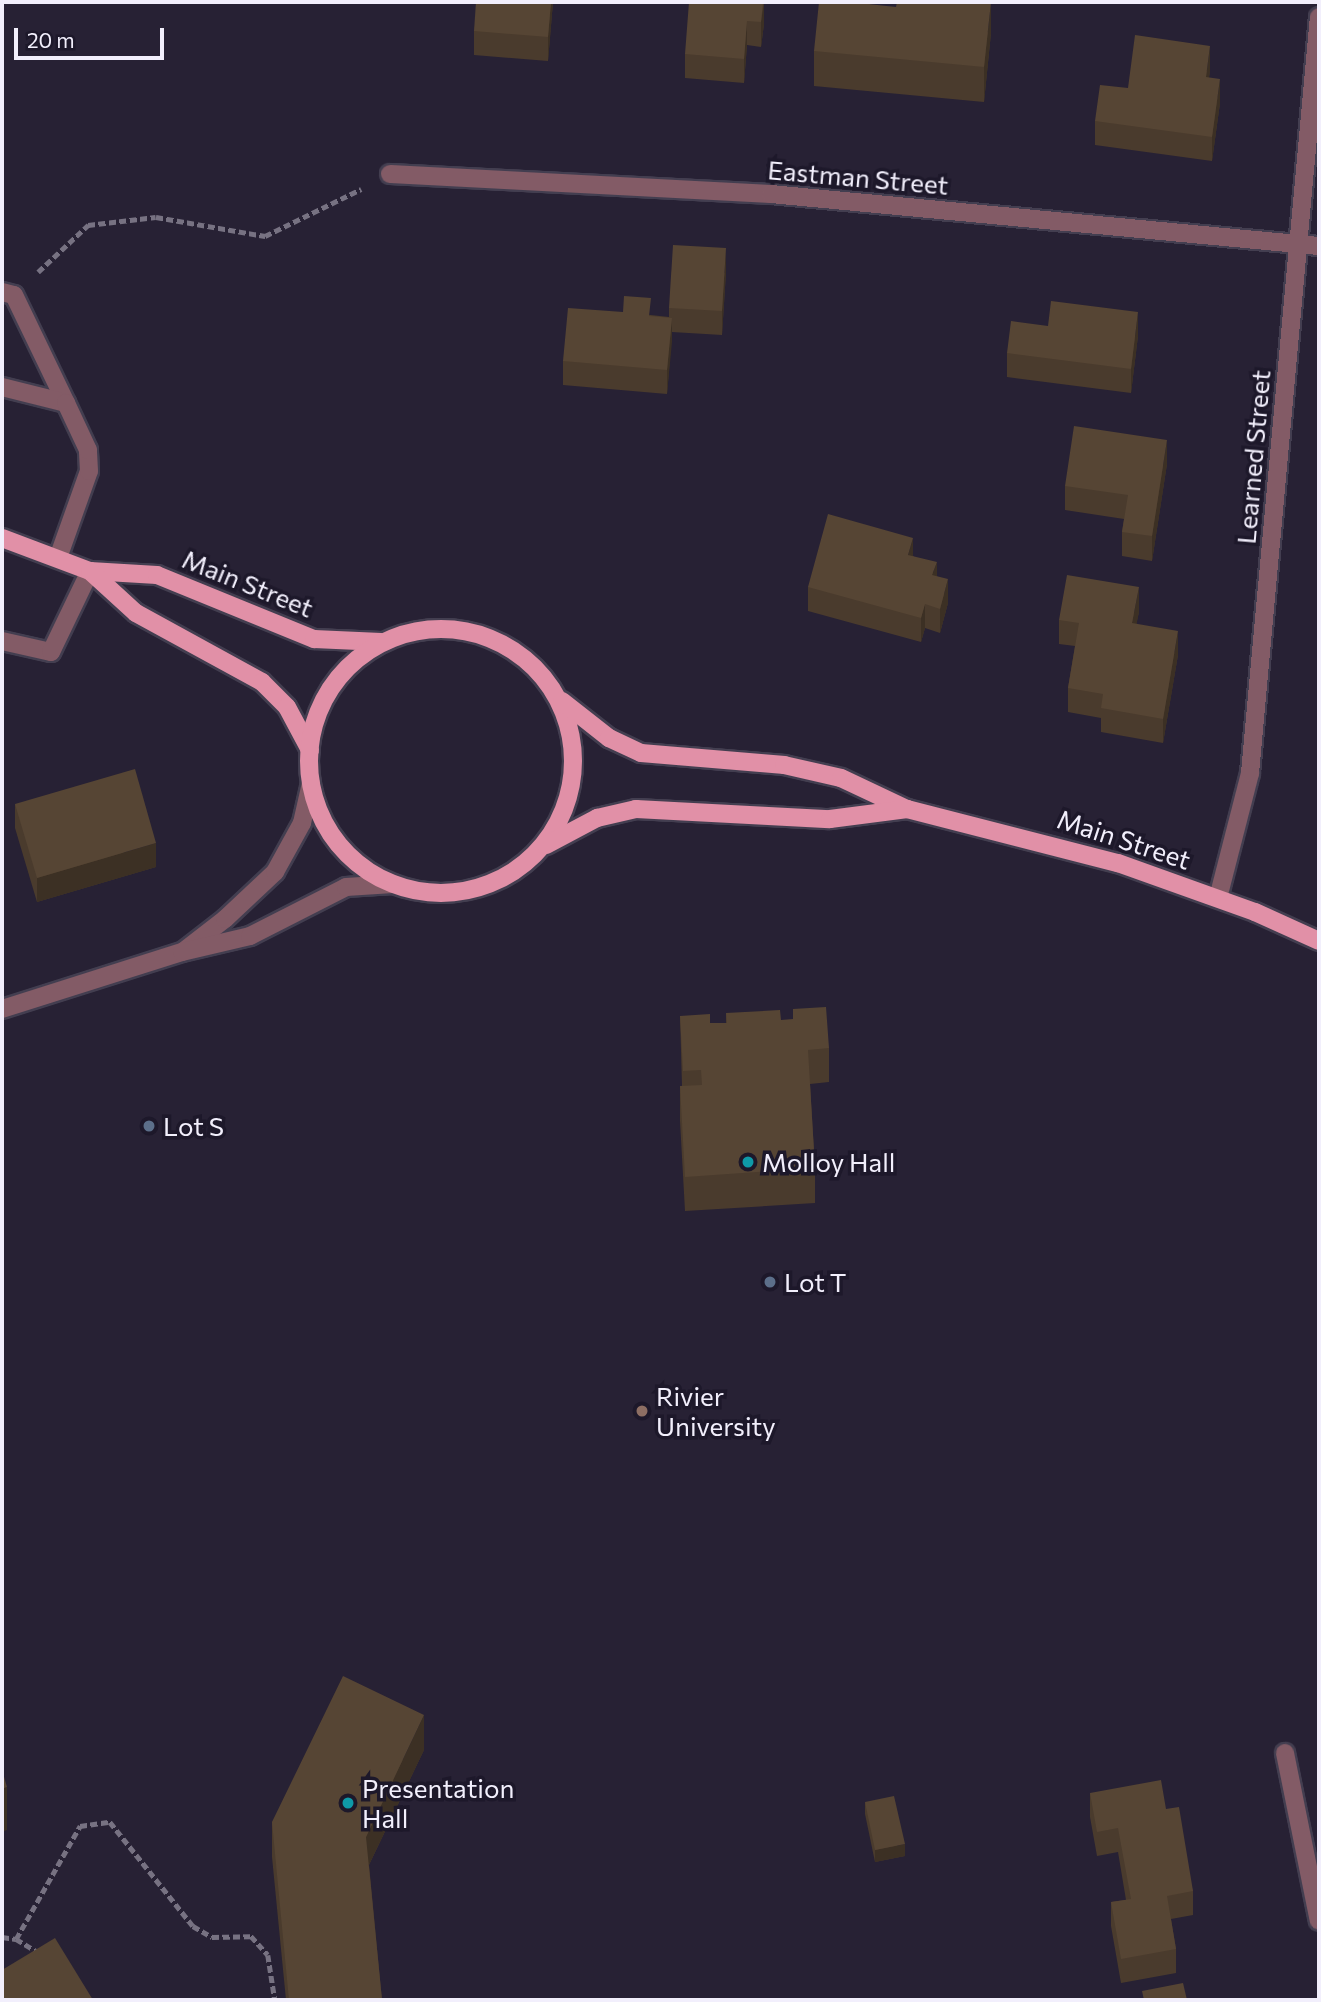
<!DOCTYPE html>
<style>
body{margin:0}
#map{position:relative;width:1321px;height:2002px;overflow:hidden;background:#272134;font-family:Commissioner,sans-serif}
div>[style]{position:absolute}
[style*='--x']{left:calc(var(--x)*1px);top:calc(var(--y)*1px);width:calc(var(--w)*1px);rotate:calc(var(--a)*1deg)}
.path>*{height:4.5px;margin-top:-2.25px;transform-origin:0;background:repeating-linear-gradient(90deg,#777282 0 7px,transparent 0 10.5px)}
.roads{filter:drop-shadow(2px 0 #433e50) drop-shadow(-2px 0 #433e50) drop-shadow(0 2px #433e50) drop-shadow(0 -2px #433e50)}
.minor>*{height:18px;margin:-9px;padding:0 9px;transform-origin:9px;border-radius:9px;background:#835b66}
.major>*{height:18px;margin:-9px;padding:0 9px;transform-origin:9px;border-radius:9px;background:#e190a7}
.major>.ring{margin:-9px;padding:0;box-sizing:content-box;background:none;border:18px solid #e190a7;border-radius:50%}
.wall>*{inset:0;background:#4a3b2d}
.shaded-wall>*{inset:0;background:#3c3024}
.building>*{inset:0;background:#564534}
.dots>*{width:19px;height:19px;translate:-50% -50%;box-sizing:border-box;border:4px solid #1d182a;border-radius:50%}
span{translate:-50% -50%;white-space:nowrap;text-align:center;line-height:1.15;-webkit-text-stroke:7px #1d182a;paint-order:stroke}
.street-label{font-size:26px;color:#f2effc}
.poi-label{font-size:26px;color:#f2effc}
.left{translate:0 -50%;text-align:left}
.frame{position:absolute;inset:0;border:4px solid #f2effc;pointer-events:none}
.scale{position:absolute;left:14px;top:28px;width:150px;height:32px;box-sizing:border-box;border:4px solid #f2effc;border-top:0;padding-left:9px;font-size:21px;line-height:24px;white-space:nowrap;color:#f2effc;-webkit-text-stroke:5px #1d182a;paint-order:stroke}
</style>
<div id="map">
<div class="path">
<div style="--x:38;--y:272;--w:69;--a:-43.2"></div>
<div style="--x:88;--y:225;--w:68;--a:-6.7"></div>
<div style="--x:156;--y:217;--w:111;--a:9.9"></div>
<div style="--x:265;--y:236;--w:107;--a:-26.1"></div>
<div style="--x:2;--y:1937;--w:14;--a:8"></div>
<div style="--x:16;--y:1939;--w:130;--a:-60.5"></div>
<div style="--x:80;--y:1826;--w:30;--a:-8"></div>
<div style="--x:110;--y:1822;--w:133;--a:51.4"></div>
<div style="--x:193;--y:1926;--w:22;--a:30"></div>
<div style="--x:212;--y:1937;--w:39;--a:-1"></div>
<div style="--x:251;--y:1936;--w:25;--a:48"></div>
<div style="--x:268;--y:1955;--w:46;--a:81.2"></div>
<div style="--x:16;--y:1939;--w:27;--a:31"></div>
</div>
<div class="roads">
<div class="minor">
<div style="--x:390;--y:174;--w:382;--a:3"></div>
<div style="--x:771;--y:194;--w:550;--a:5.42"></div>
<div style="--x:2;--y:292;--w:12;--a:14"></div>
<div style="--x:14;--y:295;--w:120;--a:64.3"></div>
<div style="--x:66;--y:403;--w:66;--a:-166"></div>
<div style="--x:58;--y:558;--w:92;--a:-70.4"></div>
<div style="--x:89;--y:471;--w:21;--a:-93"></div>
<div style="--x:88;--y:450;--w:52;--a:-115.1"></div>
<div style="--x:2;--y:641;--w:50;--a:12.7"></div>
<div style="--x:51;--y:652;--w:90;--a:-64.3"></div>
<div style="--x:1218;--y:898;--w:129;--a:-75.6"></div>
<div style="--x:1250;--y:773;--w:759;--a:-84.79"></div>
<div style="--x:185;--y:950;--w:51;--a:-37.8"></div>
<div style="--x:225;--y:919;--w:69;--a:-43.2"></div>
<div style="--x:275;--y:872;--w:56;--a:-61.1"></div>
<div style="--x:302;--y:823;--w:41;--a:-77.3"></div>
<div style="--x:2;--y:1009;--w:189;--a:-17.6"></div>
<div style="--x:182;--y:952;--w:70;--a:-13.2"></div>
<div style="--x:250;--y:936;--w:108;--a:-27"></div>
<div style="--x:346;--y:887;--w:47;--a:-3.7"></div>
<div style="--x:1285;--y:1753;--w:171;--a:78.6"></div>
</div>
<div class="major">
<div style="--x:2;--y:538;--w:94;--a:20.6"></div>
<div style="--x:90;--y:571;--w:67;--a:3.4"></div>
<div style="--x:157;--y:575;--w:170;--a:22.2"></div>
<div style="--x:314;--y:639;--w:67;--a:2.6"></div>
<div style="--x:90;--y:571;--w:62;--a:42.4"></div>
<div style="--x:136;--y:613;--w:144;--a:28.7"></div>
<div style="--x:262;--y:682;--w:35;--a:45"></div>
<div style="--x:287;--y:707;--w:49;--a:61.9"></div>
<div class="ring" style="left:309px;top:629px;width:246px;height:246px"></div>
<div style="--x:562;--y:701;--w:60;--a:38.2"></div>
<div style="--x:609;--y:738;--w:35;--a:25"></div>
<div style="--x:641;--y:753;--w:144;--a:4.8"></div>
<div style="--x:784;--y:765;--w:58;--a:12.8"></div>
<div style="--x:841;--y:778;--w:73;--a:25.2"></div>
<div style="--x:907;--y:809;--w:218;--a:14.4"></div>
<div style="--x:1118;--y:863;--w:145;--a:19.7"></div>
<div style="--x:1255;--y:912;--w:70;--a:24.4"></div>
<div style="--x:546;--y:845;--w:58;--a:-27.9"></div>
<div style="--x:597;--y:818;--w:40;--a:-13"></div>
<div style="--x:636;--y:809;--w:194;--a:3"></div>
<div style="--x:830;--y:819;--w:78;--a:-7.4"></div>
</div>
</div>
<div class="wall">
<div style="clip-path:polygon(553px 2px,548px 61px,474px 55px,474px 31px)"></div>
<div style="clip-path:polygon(764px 2px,764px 24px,761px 47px,747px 45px,744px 83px,685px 78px,685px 54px)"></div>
<div style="clip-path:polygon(870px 2px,870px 5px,991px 33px,984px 102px,814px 86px,814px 51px)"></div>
<div style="clip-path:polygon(1117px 2px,1146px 2px,1146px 3px)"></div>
<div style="clip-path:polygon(1210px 70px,1209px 78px,1220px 103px,1212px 161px,1095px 145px,1095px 121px,1128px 88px)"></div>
<div style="clip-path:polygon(726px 272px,722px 335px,672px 332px,667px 394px,563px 385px,563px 361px,623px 312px,669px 317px,669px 308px)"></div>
<div style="clip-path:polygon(1048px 326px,1138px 336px,1131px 393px,1007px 377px,1007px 353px)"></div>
<div style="clip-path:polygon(1167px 464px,1152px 561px,1122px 556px,1122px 532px,1124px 519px,1065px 510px,1065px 486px)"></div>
<div style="clip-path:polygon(913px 556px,937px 576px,948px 603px,940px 633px,925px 628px,921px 642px,808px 611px,808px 587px)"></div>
<div style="clip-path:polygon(1139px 612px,1136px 624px,1178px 655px,1163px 743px,1101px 732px,1101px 718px,1068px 712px,1068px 688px,1075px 646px,1059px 644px,1059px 620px)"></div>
<div style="clip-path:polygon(15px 804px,156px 867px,37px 902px,15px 828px)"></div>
<div style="clip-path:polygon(726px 1013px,781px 1020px,829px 1048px,829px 1082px,810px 1084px,815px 1168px,815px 1203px,685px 1211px,680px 1121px,680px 1086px,682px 1086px,680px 1016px,710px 1023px,726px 1023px)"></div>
<div style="clip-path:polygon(424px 1750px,369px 1865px,382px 2000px,286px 2000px,272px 1857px,272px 1822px)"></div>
<div style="clip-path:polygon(1090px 1793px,1166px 1809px,1193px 1891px,1193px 1915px,1171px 1919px,1176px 1949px,1176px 1973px,1121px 1983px,1111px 1926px,1111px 1902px,1126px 1900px,1118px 1852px,1097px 1856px,1090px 1817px)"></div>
<div style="clip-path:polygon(865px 1802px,905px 1856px,875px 1862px,865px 1814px)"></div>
</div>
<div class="shaded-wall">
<div style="clip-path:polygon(551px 2px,553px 2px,548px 61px,548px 37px)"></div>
<div style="clip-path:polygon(764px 2px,764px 24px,761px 47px,761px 22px)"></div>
<div style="clip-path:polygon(991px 2px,991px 33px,984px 102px,984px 67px)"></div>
<div style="clip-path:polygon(747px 21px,747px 45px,744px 83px,744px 59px)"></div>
<div style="clip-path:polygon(1210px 46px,1210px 70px,1206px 102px,1206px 77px)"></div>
<div style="clip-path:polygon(1220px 79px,1220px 103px,1212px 161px,1212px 137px)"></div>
<div style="clip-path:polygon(726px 248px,726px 272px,722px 335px,722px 311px)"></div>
<div style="clip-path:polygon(1138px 312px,1138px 336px,1131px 393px,1131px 369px)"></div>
<div style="clip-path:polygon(672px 318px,672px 342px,667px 394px,667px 370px)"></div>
<div style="clip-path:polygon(1167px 440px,1167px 464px,1152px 561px,1152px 536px)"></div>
<div style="clip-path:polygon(913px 538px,913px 562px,908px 555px)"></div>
<div style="clip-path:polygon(937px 562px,937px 587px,932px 575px)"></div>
<div style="clip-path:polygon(948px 579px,948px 603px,940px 633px,940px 609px)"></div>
<div style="clip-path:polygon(1139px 587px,1139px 612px,1132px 647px,1132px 623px)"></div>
<div style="clip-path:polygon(925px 604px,925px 628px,921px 642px,921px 618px)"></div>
<div style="clip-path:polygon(1178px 631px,1178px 655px,1163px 743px,1163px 719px)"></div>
<div style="clip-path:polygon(4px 661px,4px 696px,2px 727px,2px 692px)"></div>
<div style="clip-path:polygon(156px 843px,156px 867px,37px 902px,37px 878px)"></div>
<div style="clip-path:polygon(2px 886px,4px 886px,4px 910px,2px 911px)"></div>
<div style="clip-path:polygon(424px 1715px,424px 1750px,366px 1871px,366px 1837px)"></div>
<div style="clip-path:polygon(7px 1787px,7px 1830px,2px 1832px,2px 1789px)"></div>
<div style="clip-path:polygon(905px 1844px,905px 1856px,875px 1862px,875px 1850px)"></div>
</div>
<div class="building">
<div style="clip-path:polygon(476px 2px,551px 2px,548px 37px,474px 31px)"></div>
<div style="clip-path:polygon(689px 2px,763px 2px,761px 22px,747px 21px,744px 59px,685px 54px)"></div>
<div style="clip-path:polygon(819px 2px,868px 2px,868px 4px,896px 7px,897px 2px,991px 2px,984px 67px,814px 51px)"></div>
<div style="clip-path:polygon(1135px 35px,1210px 46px,1206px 77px,1220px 79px,1212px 137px,1095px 121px,1100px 85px,1128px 88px)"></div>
<div style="clip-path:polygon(673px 245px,726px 248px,722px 311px,669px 308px)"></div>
<div style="clip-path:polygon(624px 296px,651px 298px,649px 316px,672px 318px,667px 370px,563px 361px,568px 308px,623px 312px)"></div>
<div style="clip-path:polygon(1051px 301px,1138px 312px,1131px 369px,1007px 353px,1011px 321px,1048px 326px)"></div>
<div style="clip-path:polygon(1074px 426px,1167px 440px,1152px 536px,1122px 532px,1128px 495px,1065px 486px)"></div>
<div style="clip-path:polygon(828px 514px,913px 538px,908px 555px,937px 562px,932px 575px,948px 579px,940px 609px,925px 604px,921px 618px,808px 587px)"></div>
<div style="clip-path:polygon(1067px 575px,1139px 587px,1132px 623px,1178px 631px,1163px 719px,1101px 708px,1103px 694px,1068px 688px,1079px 623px,1059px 620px)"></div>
<div style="clip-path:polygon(2px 661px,4px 661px,2px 692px)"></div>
<div style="clip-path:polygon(135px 769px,156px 843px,37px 878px,15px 804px)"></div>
<div style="clip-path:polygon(826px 1007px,829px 1048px,808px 1050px,815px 1168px,685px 1177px,680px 1086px,702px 1085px,701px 1070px,683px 1071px,680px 1016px,710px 1014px,710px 1023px,727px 1023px,726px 1013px,780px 1010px,781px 1020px,793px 1019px,793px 1009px)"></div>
<div style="clip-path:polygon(343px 1676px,424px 1715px,366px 1837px,382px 2000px,289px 2000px,272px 1822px)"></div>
<div style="clip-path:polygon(2px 1770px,7px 1787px,2px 1789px)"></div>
<div style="clip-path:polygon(1161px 1780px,1166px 1809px,1179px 1807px,1193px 1891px,1167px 1896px,1176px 1949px,1121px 1959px,1111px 1902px,1131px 1899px,1118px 1828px,1097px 1832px,1090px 1793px)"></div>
<div style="clip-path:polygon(894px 1796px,905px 1844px,875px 1850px,865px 1802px)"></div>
<div style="clip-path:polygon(55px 1938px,93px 2000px,2px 2000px,2px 1970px)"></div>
<div style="clip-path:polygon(1183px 1983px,1187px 2000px,1144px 2000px,1142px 1991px)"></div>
</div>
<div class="dots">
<div style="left:149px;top:1126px;background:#5c6f8a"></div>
<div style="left:748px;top:1162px;background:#0f9aa8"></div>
<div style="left:770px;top:1282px;background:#5c6f8a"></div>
<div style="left:642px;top:1411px;background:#8d6e63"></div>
<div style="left:348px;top:1803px;background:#0f9aa8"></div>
</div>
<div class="street-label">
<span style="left:858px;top:177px;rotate:5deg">Eastman Street</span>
<span style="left:1253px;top:457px;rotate:-85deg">Learned Street</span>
<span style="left:248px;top:583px;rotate:22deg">Main Street</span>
<span style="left:1124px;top:839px;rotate:18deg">Main Street</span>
</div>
<div class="poi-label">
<span class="left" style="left:163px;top:1126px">Lot S</span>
<span class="left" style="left:762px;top:1162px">Molloy Hall</span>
<span class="left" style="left:784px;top:1282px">Lot T</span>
<span class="left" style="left:656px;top:1411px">Rivier<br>University</span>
<span class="left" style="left:362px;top:1803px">Presentation<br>Hall</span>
</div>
<div class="frame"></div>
<div class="scale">20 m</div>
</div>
